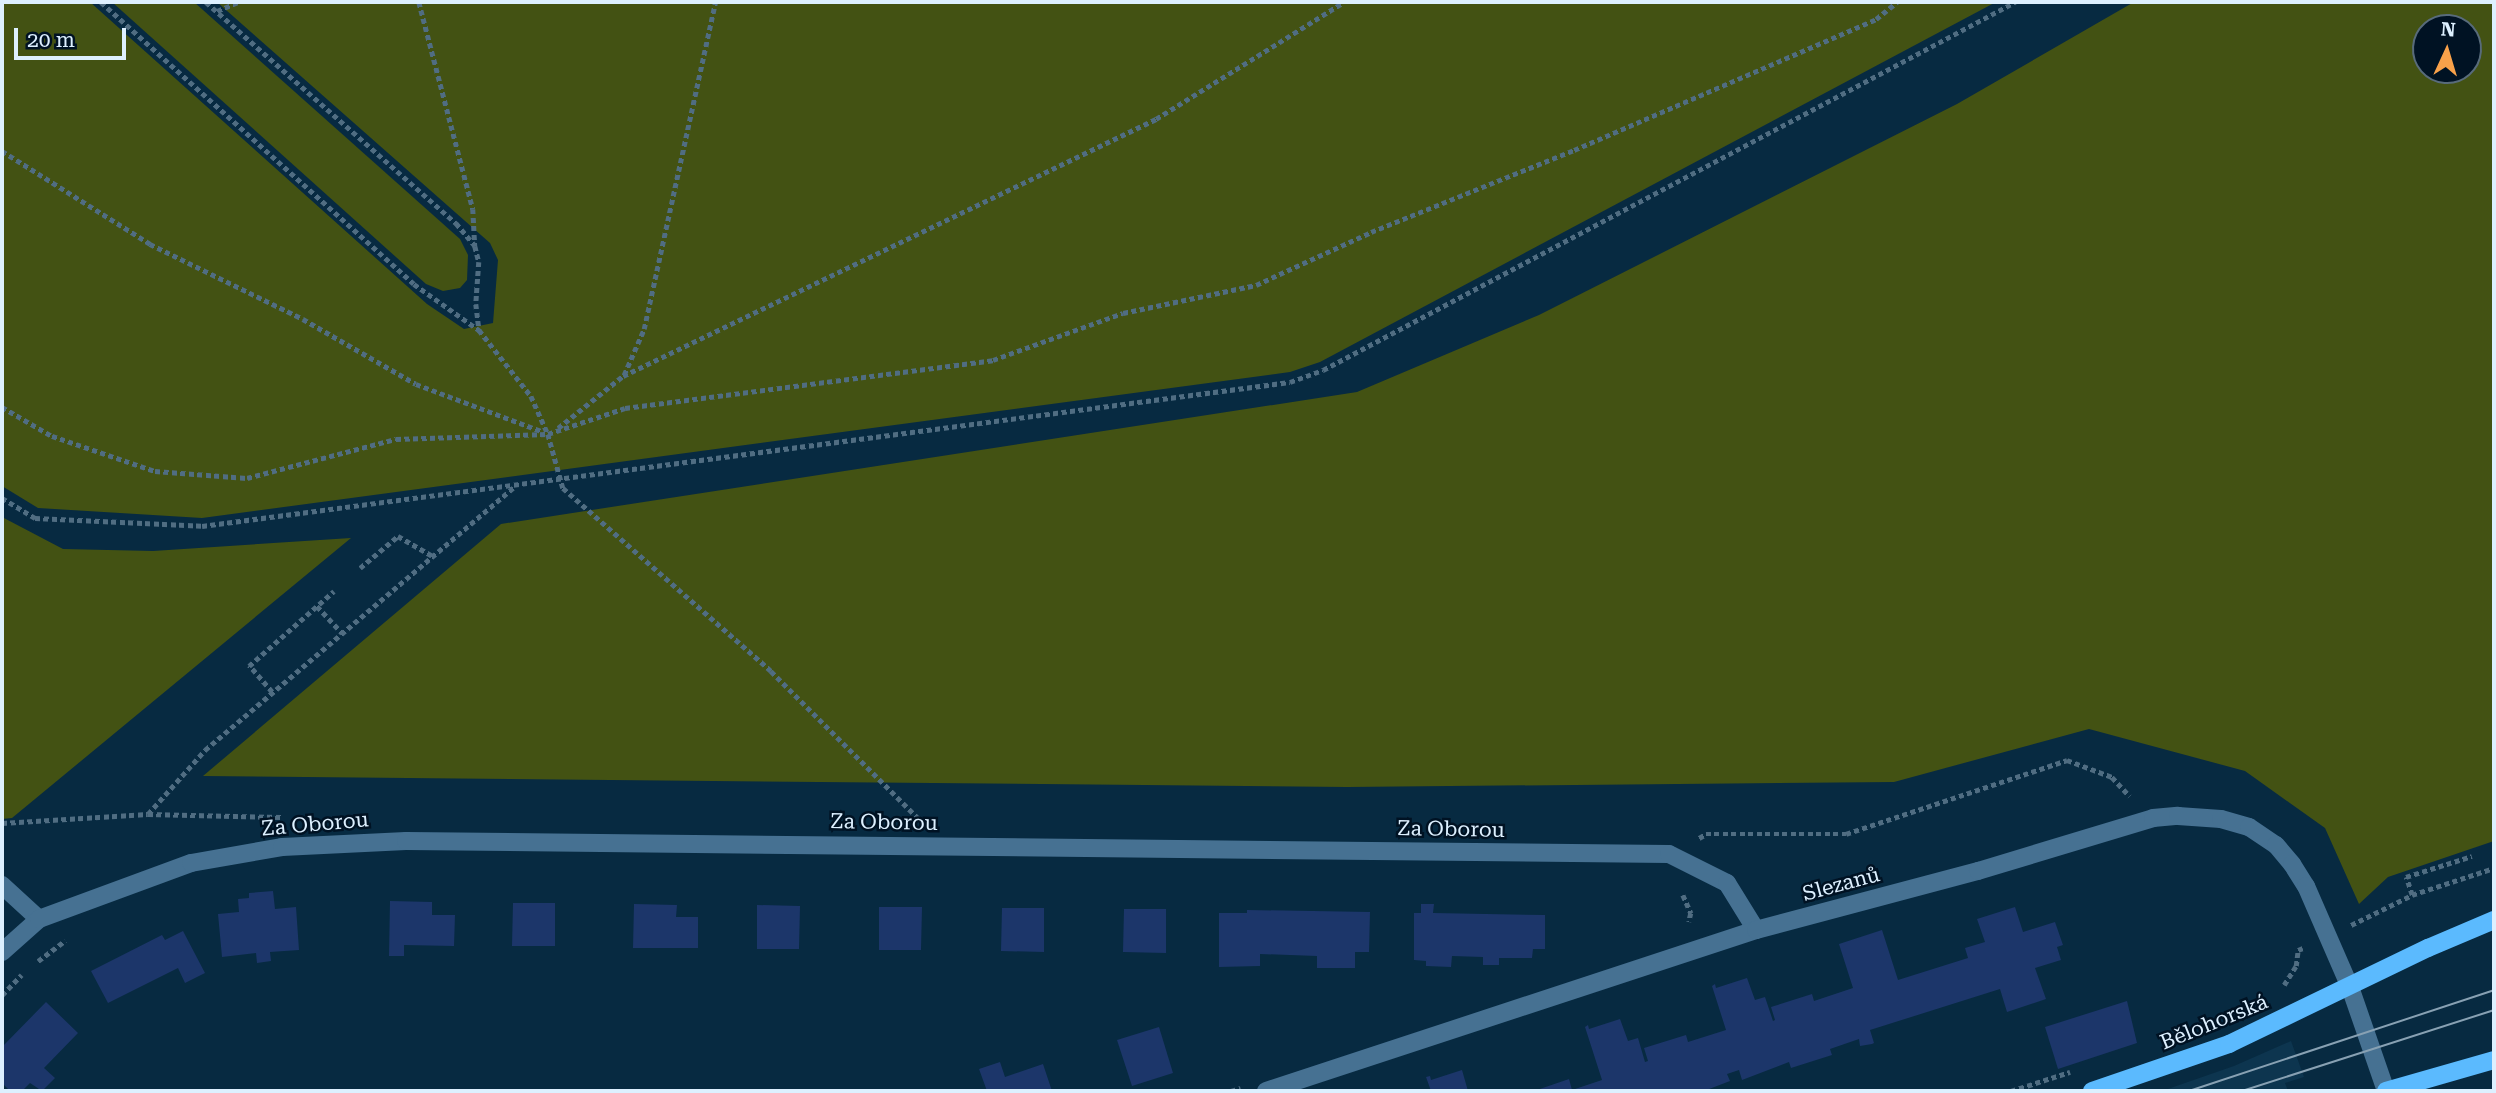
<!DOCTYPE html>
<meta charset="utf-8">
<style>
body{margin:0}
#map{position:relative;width:2496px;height:1093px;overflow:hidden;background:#072a41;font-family:"Roboto Serif",serif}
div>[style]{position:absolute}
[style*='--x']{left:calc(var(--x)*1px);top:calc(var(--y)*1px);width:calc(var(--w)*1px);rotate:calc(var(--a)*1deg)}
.built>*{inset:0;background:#0d354f}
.green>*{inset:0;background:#435213}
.building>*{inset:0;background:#1c366a}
.path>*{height:4.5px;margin-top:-2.25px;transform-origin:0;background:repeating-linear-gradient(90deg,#506d82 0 5px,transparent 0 8.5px)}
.minor>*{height:18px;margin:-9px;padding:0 9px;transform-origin:9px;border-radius:9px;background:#467192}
.primary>*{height:18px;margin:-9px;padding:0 9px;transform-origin:9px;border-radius:9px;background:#5bbafe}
.tram>*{height:2px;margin:-1px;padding:0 1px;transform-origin:1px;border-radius:1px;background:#88a1b3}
span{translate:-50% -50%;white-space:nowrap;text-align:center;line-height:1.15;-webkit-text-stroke:5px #001223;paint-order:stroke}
.street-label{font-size:21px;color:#ddf0ff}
.frame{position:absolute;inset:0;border:4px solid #ddf0ff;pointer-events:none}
.north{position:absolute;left:2412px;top:14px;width:70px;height:70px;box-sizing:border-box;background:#001223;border:2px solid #586b7b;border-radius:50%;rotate:4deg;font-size:19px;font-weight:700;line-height:28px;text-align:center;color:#ddf0ff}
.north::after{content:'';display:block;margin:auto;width:24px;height:32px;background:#f8a14a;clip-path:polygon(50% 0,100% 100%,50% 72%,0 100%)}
.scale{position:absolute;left:14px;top:28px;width:112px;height:32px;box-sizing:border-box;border:4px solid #ddf0ff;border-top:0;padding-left:9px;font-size:21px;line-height:24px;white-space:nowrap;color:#ddf0ff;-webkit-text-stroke:5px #001223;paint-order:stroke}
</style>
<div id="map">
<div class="built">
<div style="clip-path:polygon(2291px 1041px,2304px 1077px,2285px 1083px,2288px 1091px,2162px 1091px,2234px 1066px)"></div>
</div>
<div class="green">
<div style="clip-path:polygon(2px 2px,90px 2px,427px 304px,464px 329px,493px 323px,498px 260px,490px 243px,217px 2px,1996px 2px,1320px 362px,1290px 372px,202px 518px,38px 508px,2px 486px)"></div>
<div style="clip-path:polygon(112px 2px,194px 2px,460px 239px,468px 255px,467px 280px,460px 288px,443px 291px,426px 284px)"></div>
<div style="clip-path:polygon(evenodd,2134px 2px,2494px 2px,2494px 841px,2388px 877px,2359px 904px,2325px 828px,2245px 771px,2089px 729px,1894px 782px,1347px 787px,203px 776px,501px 524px,1357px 392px,1539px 315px,1957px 104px,2134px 2px,2426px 28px,2468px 28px,2468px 70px,2426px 70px,2426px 28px)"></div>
<div style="clip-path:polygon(2px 517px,63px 549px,153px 551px,351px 538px,12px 818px,2px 819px)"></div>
</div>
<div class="building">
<div style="clip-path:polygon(273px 891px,275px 909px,296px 907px,299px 950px,270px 952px,271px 961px,257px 963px,256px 953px,222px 957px,218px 914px,239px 912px,238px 899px,249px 898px,249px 893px)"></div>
<div style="clip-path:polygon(390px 901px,432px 902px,432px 915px,455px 915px,454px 946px,404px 945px,404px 956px,389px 956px)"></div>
<div style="clip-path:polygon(513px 903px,555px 903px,555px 946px,512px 946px)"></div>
<div style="clip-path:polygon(634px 904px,677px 905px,676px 917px,698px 917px,698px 948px,633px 948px)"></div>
<div style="clip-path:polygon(1421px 904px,1434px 904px,1433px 913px,1545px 915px,1545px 949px,1533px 949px,1532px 958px,1499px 958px,1499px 965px,1483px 965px,1483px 957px,1452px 956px,1451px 967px,1426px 966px,1426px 961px,1414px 960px,1414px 913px,1421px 913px)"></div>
<div style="clip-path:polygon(757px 905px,800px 906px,799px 949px,757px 949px)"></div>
<div style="clip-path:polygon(879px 907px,922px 907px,921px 950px,879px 950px)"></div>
<div style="clip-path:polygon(2015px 907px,2023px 932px,2055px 922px,2063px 945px,2057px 947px,2061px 960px,2035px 968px,2046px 999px,2007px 1012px,2000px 989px,1870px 1030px,1874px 1043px,1872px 1044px,1860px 1046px,1859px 1039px,1830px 1049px,1832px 1055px,1791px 1068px,1789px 1062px,1742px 1080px,1739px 1070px,1727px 1074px,1730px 1081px,1704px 1091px,1534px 1091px,1569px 1079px,1572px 1090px,1602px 1080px,1585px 1027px,1588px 1025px,1589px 1029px,1620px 1019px,1628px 1041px,1638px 1038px,1645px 1062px,1648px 1061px,1644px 1048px,1686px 1035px,1688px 1042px,1726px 1030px,1712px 986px,1715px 984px,1716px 988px,1747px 978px,1755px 1000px,1765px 997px,1773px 1021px,1775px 1020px,1771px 1007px,1812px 994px,1814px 1001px,1853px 988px,1839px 944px,1882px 930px,1898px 980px,1968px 958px,1965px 948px,1985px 942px,1977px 919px)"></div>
<div style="clip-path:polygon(1002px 908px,1044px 908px,1044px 952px,1001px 951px)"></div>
<div style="clip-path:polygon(1124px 909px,1166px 909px,1166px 953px,1123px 952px)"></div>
<div style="clip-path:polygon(1247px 910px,1370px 912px,1369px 952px,1355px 952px,1355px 968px,1317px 968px,1317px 956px,1260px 954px,1260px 966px,1219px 967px,1219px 913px,1247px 913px)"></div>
<div style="clip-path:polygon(183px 931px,205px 973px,185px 983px,178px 968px,108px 1003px,91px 971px,162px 935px,165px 940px)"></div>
<div style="clip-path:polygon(2127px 1001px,2137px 1043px,2058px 1069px,2045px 1027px)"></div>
<div style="clip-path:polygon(46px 1002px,78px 1033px,44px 1068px,55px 1078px,42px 1091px,30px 1083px,22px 1091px,10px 1091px,2px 1083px,2px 1047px)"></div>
<div style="clip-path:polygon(1159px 1027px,1173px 1073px,1132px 1086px,1117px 1040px)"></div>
<div style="clip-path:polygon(1000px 1062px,1005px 1077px,1043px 1064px,1052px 1091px,987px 1091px,979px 1069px)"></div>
<div style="clip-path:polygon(1462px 1070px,1468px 1091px,1431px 1091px,1426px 1077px,1430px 1076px,1431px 1080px)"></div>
</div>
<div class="path">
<div style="--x:101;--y:2;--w:421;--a:42"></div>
<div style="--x:414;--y:284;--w:80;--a:35.3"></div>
<div style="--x:206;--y:2;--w:334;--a:41.5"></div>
<div style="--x:456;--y:223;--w:30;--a:50"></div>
<div style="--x:475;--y:246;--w:16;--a:76"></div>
<div style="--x:479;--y:262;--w:42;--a:94.1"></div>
<div style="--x:476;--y:304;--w:26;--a:83"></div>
<div style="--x:479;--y:330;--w:84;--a:51.8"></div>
<div style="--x:531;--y:396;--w:42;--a:65.9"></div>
<div style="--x:548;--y:434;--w:56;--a:74.5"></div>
<div style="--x:563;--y:488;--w:277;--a:41.3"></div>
<div style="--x:771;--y:671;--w:208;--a:45"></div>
<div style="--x:419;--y:2;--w:214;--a:75.4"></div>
<div style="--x:473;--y:209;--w:37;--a:87"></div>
<div style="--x:217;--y:11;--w:23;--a:-23"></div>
<div style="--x:2;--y:151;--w:175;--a:32.1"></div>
<div style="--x:150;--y:244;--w:170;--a:26.1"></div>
<div style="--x:303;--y:319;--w:130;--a:29.9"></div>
<div style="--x:416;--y:384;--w:137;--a:20.6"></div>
<div style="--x:624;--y:375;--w:50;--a:-66.5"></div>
<div style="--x:644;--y:329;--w:335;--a:-77.7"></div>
<div style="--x:2;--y:407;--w:58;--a:30.1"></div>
<div style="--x:52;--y:436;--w:109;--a:18.8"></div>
<div style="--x:155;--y:471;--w:92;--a:4.4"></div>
<div style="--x:247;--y:478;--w:154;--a:-14.7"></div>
<div style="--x:396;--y:439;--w:152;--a:-1.9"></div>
<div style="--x:548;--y:434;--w:81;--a:-18.7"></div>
<div style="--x:625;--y:408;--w:371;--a:-7.4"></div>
<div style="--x:993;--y:360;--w:138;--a:-19.9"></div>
<div style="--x:1123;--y:313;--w:136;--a:-11.9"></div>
<div style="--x:1256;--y:285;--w:127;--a:-24.7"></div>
<div style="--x:1371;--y:232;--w:219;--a:-22"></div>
<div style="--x:1574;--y:150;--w:329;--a:-23.4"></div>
<div style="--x:1876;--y:19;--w:27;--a:-39"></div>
<div style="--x:558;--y:428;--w:83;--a:-38.7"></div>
<div style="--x:623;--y:376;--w:592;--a:-25.74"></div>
<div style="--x:1156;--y:119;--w:221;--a:-31.9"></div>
<div style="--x:2;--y:498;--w:39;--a:31"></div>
<div style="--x:35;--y:518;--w:167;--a:2.7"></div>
<div style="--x:202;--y:526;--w:1097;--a:-7.54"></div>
<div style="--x:1290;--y:382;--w:35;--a:-20"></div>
<div style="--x:1323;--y:370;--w:784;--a:-28"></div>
<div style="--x:360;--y:568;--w:50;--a:-40.1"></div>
<div style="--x:398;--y:536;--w:39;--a:30"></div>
<div style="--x:317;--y:606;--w:37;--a:47"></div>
<div style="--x:272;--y:692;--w:35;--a:-131"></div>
<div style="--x:249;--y:666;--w:113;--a:-41.4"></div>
<div style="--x:148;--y:814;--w:86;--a:-48.3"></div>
<div style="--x:205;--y:750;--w:407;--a:-40.4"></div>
<div style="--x:2;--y:823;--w:146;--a:-3.5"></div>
<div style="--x:148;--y:814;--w:133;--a:1.3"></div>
<div style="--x:1699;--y:838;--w:8;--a:-30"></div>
<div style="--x:1706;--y:834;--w:140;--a:0"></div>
<div style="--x:1846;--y:834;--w:233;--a:-18.5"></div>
<div style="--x:2067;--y:760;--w:48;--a:20.7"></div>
<div style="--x:2112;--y:777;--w:26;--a:47"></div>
<div style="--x:1683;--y:895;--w:20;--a:66"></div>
<div style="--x:1691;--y:913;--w:9;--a:103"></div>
<div style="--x:2412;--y:895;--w:19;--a:-108"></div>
<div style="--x:2406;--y:877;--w:69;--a:-17.7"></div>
<div style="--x:2351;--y:925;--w:68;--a:-26.2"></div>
<div style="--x:2412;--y:895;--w:86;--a:-18.2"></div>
<div style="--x:38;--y:961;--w:34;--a:-37"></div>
<div style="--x:2284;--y:985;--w:22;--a:-58"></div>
<div style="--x:2296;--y:966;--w:16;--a:-83"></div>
<div style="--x:2298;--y:950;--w:5;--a:-22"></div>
<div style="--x:2;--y:995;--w:28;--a:-46"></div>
<div style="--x:1231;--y:1091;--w:10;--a:-17"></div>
<div style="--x:2011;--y:1091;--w:62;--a:-17.9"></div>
</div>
<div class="minor">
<div style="--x:2;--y:885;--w:50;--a:42.6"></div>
<div style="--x:2;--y:952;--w:50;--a:-41.7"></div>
<div style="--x:39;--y:919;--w:162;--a:-20.2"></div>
<div style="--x:191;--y:863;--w:92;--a:-10"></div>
<div style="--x:282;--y:847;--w:124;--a:-2.8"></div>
<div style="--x:406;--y:841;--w:1263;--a:0.59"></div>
<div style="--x:1669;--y:854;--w:65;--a:26.6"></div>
<div style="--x:1727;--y:883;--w:55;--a:58.3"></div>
<div style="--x:1266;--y:1091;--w:516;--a:-18.19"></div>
<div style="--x:1756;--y:930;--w:230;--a:-14.9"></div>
<div style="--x:1978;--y:871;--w:183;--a:-16.8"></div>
<div style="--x:2153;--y:818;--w:25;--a:-5"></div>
<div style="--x:2178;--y:816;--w:43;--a:4"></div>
<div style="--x:2221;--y:819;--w:29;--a:16"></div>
<div style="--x:2249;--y:827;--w:32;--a:34"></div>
<div style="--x:2276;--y:845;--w:25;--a:50"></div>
<div style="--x:2292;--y:864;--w:26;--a:58"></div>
<div style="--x:2306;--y:886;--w:110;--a:66.5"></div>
<div style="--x:2350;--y:987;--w:110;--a:70.9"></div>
</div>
<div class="primary">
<div style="--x:2092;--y:1091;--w:145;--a:-18.9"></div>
<div style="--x:2229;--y:1044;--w:221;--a:-25.8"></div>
<div style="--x:2428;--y:948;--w:72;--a:-23"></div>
<div style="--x:2386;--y:1091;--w:112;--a:-16"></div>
</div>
<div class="tram">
<div style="--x:2189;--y:1091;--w:321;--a:-18.3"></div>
<div style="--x:2242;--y:1091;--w:265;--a:-17.8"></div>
</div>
<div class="street-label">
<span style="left:884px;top:822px;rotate:1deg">Za Oborou</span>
<span style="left:315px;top:824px;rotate:-5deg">Za Oborou</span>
<span style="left:1451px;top:829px;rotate:1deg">Za Oborou</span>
<span style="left:1841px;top:884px;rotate:-15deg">Slezanů</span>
<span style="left:2214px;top:1022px;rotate:-22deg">Bělohorská</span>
</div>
<div class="frame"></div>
<div class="north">N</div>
<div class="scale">20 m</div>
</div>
